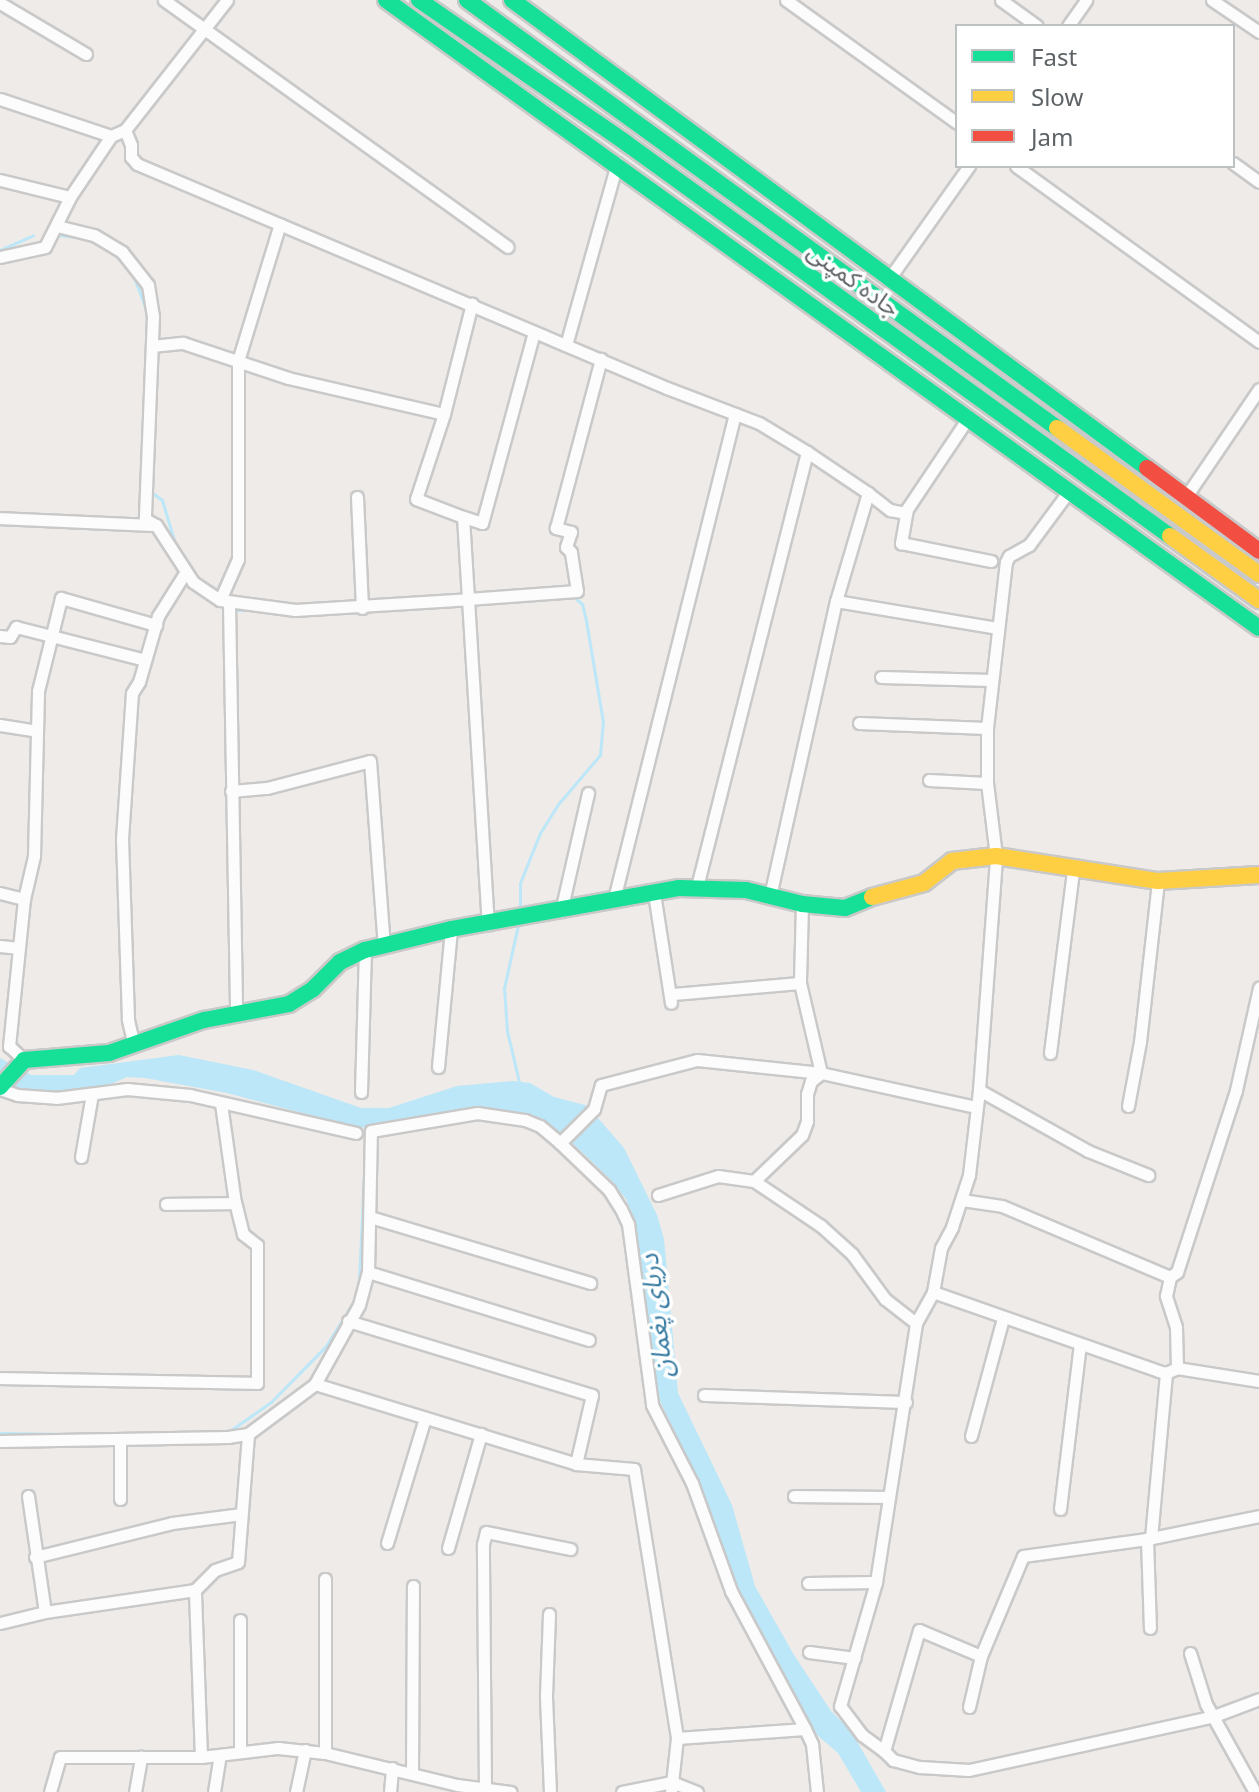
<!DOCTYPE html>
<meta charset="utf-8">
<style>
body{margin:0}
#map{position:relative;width:1259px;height:1792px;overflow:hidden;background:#eeebe8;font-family:"Noto Sans","Noto Sans Arabic",sans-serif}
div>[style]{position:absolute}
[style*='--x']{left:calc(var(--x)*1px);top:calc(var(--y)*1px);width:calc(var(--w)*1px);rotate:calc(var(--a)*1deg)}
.water>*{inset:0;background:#bce7f8}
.stream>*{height:3px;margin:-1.5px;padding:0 1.5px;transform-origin:1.5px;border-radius:1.5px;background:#bce7f8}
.roads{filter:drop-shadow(2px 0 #c9c9c9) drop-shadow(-2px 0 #c9c9c9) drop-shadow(0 2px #c9c9c9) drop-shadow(0 -2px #c9c9c9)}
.street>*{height:11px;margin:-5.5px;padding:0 5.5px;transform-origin:5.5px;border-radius:5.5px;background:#fcfcfc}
.fast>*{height:16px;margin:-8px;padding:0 8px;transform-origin:8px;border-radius:8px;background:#16e098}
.slow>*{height:16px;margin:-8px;padding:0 8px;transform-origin:8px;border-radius:8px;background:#ffcf43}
.jam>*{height:16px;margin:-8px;padding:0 8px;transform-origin:8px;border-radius:8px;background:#f24e42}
span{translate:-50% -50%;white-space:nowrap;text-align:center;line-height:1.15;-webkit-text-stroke:7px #fff;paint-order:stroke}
.street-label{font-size:24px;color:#5d6366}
.water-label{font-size:26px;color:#397ca3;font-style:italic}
.legend{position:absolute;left:955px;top:24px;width:280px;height:144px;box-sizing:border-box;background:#fff;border:2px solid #bec1c2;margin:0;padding:10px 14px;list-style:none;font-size:24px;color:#5d6366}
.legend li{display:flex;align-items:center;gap:16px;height:40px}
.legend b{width:40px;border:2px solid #bec1c2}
</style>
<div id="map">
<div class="water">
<div style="clip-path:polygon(179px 1055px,253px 1070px,361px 1108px,389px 1108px,457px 1086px,514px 1081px,530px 1083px,554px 1097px,585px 1105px,591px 1110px,624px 1148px,657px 1215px,664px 1239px,678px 1393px,732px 1505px,755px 1586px,794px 1655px,831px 1711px,851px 1731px,886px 1792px,861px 1792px,838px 1753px,817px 1735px,734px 1583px,701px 1491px,657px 1394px,634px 1218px,626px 1199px,610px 1179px,563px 1134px,545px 1124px,491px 1108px,359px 1128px,227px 1093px,145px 1078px,127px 1077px,104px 1087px,57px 1093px,13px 1087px,0 1081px,0 1058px,31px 1075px,74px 1075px,80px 1068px)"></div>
</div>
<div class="stream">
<div style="--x:58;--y:235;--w:20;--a:6"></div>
<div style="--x:0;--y:250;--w:36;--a:-24"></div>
<div style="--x:133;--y:275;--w:39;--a:69"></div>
<div style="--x:147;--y:311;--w:14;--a:90"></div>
<div style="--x:150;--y:491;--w:15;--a:37"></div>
<div style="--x:162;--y:500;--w:49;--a:73.4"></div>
<div style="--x:236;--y:610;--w:14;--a:0"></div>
<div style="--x:520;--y:909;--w:26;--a:-90"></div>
<div style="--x:520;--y:883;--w:54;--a:-68.2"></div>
<div style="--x:540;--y:833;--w:36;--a:-58"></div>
<div style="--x:559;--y:803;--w:63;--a:-49.5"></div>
<div style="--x:600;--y:755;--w:33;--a:-85"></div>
<div style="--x:603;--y:722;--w:103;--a:-99.5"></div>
<div style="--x:586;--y:620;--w:16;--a:-104"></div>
<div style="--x:582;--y:604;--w:8;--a:-140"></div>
<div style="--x:518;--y:925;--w:65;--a:102.5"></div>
<div style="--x:504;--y:988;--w:43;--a:86"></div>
<div style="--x:507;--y:1031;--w:57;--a:76.7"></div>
<div style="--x:228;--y:1432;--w:52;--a:-34.9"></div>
<div style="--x:271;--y:1402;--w:78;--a:-45.5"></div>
<div style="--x:326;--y:1346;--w:55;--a:-58.3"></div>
<div style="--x:355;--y:1299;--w:19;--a:-78"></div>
<div style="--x:359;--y:1280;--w:146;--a:-87.3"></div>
<div style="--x:0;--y:1433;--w:72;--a:0.8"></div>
</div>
<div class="roads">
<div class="street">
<div style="--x:164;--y:0;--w:423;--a:35.7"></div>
<div style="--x:786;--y:0;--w:211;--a:35.7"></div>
<div style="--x:1001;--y:0;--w:44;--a:35.8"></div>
<div style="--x:1212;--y:0;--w:57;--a:34.2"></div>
<div style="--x:0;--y:3;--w:100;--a:30.7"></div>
<div style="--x:1068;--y:26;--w:32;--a:-55"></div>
<div style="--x:0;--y:99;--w:117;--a:18.4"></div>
<div style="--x:125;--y:130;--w:16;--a:68"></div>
<div style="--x:131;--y:145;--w:12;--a:90"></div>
<div style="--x:131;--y:157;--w:9;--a:49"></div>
<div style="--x:137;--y:164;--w:575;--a:22.91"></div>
<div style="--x:667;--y:388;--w:98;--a:20.8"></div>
<div style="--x:759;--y:423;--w:56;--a:31.1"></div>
<div style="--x:807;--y:452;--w:448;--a:104.2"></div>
<div style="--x:1233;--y:163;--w:32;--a:36"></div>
<div style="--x:1016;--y:166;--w:300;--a:35.9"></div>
<div style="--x:0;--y:180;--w:72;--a:13.7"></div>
<div style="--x:57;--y:226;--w:38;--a:14"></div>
<div style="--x:94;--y:235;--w:33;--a:31"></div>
<div style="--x:122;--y:252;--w:42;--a:51.8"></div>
<div style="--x:148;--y:285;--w:31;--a:81"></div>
<div style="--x:153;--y:316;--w:203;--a:92.3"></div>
<div style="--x:145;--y:519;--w:13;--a:29"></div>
<div style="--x:156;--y:525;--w:68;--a:57"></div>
<div style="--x:193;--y:582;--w:32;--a:34"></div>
<div style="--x:220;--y:600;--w:76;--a:7.6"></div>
<div style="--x:295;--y:610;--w:173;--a:-3.6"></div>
<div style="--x:468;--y:599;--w:326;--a:86.5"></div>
<div style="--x:0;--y:257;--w:46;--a:-12.5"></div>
<div style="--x:45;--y:247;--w:56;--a:-63.4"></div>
<div style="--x:70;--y:197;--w:73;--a:-56.1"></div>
<div style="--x:111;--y:136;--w:15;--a:-23"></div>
<div style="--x:125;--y:130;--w:165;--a:-51.9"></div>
<div style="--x:891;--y:276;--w:135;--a:-54.7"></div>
<div style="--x:534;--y:332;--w:198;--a:105.2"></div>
<div style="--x:482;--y:523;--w:20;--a:-162"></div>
<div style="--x:463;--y:517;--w:82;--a:86.5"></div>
<div style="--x:468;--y:599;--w:109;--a:-4.2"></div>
<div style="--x:577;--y:591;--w:39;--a:-99"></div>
<div style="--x:571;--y:552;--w:7;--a:-135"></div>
<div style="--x:566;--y:547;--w:16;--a:-72"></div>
<div style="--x:571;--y:532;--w:16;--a:-165"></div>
<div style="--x:556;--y:528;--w:175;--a:-75.1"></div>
<div style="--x:566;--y:345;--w:189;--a:-74.3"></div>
<div style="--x:152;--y:346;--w:31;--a:-6"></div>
<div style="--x:183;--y:343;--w:111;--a:18.4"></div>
<div style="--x:288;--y:378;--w:160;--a:13"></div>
<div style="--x:444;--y:414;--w:114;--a:-75.8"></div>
<div style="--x:444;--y:414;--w:89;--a:108.2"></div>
<div style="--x:416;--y:499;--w:50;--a:21"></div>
<div style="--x:968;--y:418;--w:110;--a:123.8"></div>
<div style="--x:907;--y:509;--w:35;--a:100"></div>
<div style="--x:901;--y:543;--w:92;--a:11.3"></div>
<div style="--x:868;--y:493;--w:28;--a:38"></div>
<div style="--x:890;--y:510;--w:15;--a:11"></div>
<div style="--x:1187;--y:495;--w:128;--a:-55.8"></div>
<div style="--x:357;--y:497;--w:111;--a:87.4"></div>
<div style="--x:0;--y:518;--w:152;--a:2.6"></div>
<div style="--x:220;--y:600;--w:45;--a:-66.3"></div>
<div style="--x:238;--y:559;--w:198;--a:-90"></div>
<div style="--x:238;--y:361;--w:143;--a:-73"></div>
<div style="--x:836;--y:601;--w:163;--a:9.5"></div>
<div style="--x:229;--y:603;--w:411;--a:89"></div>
<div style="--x:0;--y:636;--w:10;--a:6"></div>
<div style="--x:10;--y:637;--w:12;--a:-59"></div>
<div style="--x:16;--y:627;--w:133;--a:14.3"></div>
<div style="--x:881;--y:677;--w:110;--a:1.6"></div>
<div style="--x:859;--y:723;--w:128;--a:2.2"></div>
<div style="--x:0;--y:725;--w:36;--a:9"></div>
<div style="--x:929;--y:780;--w:58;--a:3"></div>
<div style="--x:231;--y:791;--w:36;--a:-5"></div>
<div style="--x:267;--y:788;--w:106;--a:-14.7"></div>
<div style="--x:370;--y:761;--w:186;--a:85.7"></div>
<div style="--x:0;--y:893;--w:25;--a:14"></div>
<div style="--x:654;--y:893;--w:111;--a:81.2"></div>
<div style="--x:770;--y:896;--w:302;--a:-77.4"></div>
<div style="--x:836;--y:601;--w:113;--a:-73.5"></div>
<div style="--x:868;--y:493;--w:73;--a:-146.1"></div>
<div style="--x:614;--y:899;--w:500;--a:-76"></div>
<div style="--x:802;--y:904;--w:79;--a:91.5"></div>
<div style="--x:800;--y:983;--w:92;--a:76.9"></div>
<div style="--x:821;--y:1073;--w:158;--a:12.4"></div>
<div style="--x:561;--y:911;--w:121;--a:-77.1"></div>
<div style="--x:0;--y:946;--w:19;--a:6"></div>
<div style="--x:19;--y:948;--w:49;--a:-84.2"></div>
<div style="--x:24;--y:899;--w:44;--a:-76.9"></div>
<div style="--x:34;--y:856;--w:165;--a:-88.6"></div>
<div style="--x:38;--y:691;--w:96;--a:-76.1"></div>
<div style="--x:61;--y:598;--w:99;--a:15.9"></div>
<div style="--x:19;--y:948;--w:99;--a:95.8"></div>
<div style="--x:9;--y:1046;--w:21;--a:43"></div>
<div style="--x:673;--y:994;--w:127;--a:-5"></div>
<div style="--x:134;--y:1046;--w:28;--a:-103"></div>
<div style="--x:128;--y:1019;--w:180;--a:-91.9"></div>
<div style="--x:122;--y:839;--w:146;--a:-86.1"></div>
<div style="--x:132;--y:693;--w:13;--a:-58"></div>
<div style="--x:139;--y:682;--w:69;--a:-73.9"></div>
<div style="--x:158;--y:616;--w:51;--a:-57.9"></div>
<div style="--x:1050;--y:1053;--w:183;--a:-82.8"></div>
<div style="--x:438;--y:1067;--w:139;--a:-84.6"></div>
<div style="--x:0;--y:1089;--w:18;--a:19"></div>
<div style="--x:17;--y:1095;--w:39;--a:4"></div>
<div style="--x:56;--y:1098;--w:72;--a:-7.2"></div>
<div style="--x:127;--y:1089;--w:63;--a:5.4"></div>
<div style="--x:190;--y:1095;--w:170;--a:12.9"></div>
<div style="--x:979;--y:1090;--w:125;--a:29.2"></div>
<div style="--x:1088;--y:1151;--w:65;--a:21.8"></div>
<div style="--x:361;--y:1092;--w:142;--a:-88.4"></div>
<div style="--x:1128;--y:1106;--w:65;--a:-79.4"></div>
<div style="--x:1140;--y:1042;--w:162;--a:-83.6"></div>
<div style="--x:560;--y:1143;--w:48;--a:-45"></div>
<div style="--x:594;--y:1109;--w:25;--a:-74"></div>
<div style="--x:601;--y:1085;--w:99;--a:-14.6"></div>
<div style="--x:697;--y:1060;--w:125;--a:6"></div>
<div style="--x:81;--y:1157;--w:64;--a:-80.1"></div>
<div style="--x:754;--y:1181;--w:66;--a:-43.8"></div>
<div style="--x:802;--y:1135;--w:15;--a:-70"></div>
<div style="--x:807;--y:1121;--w:27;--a:-90"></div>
<div style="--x:807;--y:1094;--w:14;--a:-73"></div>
<div style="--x:811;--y:1081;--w:10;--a:-37"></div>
<div style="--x:658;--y:1195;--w:63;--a:-17.6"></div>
<div style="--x:718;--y:1176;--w:36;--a:8"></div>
<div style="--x:754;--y:1181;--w:81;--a:33.9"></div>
<div style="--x:821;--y:1226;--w:42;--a:42.1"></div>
<div style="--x:852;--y:1254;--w:56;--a:53.7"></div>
<div style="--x:885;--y:1299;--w:39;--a:38"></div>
<div style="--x:962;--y:1200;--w:40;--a:8.5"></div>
<div style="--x:1002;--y:1206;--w:182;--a:22.9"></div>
<div style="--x:166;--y:1204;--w:69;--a:-0.8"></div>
<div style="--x:370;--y:1217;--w:230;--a:16.7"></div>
<div style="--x:368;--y:1272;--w:231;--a:17.1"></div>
<div style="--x:933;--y:1292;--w:45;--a:-79.7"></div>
<div style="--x:941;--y:1248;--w:24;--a:-62"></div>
<div style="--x:952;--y:1227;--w:55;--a:-71.9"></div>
<div style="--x:969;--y:1175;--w:86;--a:-83.3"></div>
<div style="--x:979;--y:1090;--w:235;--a:-85.8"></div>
<div style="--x:996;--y:856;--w:74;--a:-97"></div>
<div style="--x:987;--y:783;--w:55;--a:-90"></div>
<div style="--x:987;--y:728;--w:167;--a:-83.5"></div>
<div style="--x:1006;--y:562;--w:7;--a:-63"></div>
<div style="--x:1009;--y:556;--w:23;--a:-29"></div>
<div style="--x:1029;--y:545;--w:67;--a:-53.5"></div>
<div style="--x:348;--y:1321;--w:255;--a:16.9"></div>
<div style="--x:592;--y:1395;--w:71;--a:103.1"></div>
<div style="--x:1177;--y:1368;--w:41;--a:-91.4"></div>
<div style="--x:1176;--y:1327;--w:33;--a:-108"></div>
<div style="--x:1166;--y:1296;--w:19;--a:-78"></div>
<div style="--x:1170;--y:1277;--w:9;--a:-36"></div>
<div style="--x:1177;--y:1272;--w:191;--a:-72"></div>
<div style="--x:1236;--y:1090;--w:105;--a:-77.3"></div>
<div style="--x:0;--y:1378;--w:257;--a:1.1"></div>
<div style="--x:257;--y:1383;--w:138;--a:-90"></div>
<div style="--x:257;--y:1245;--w:18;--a:-142"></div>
<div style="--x:243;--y:1234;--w:32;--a:-104"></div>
<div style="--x:235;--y:1203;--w:100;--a:-98"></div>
<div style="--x:315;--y:1384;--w:273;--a:17"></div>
<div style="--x:576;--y:1464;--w:58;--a:4.9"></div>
<div style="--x:634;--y:1469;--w:272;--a:80.9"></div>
<div style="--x:677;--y:1738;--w:54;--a:96.3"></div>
<div style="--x:704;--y:1395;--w:202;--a:2"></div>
<div style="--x:971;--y:1436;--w:122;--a:-74.8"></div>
<div style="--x:0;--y:1441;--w:228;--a:-1"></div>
<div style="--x:228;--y:1437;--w:20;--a:-9"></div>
<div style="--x:248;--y:1434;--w:84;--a:-36.7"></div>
<div style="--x:315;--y:1384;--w:90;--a:-60.9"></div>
<div style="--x:359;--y:1305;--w:34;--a:-75"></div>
<div style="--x:368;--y:1272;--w:141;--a:-88.8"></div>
<div style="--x:371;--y:1131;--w:108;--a:-9.6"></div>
<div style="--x:477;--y:1113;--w:49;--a:8.3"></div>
<div style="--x:525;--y:1120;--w:16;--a:22"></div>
<div style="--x:540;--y:1126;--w:26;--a:40"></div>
<div style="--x:560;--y:1143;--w:68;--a:43.8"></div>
<div style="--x:609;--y:1190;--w:22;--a:58"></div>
<div style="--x:621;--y:1209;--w:17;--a:65"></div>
<div style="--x:628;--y:1224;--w:183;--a:82.4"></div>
<div style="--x:652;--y:1405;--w:88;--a:62.9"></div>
<div style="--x:692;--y:1483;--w:115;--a:70.1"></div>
<div style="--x:731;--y:1591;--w:157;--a:61.8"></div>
<div style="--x:28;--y:1496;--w:117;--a:81.7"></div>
<div style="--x:794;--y:1496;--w:95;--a:0.6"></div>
<div style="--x:120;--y:1499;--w:59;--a:-90"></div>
<div style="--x:1060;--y:1509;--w:166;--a:-83.1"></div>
<div style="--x:1151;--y:1538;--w:166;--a:-84.8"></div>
<div style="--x:1147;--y:1539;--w:89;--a:88.1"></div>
<div style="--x:387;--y:1543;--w:131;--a:-73.1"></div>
<div style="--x:448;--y:1548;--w:119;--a:-73.9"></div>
<div style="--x:35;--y:1557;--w:141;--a:-13.9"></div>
<div style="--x:172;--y:1523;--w:70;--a:-7.4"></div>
<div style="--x:325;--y:1579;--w:174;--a:90"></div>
<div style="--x:808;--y:1583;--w:68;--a:-0.8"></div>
<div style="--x:549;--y:1614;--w:83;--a:92.1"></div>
<div style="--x:546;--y:1697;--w:95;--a:87.6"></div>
<div style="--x:0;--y:1623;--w:46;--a:-13.7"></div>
<div style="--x:45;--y:1612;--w:152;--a:-8.3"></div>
<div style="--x:809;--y:1652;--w:46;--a:7.4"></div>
<div style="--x:1190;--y:1653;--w:53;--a:72.6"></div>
<div style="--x:1206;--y:1704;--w:101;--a:60.9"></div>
<div style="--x:981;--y:1656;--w:67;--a:-157.2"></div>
<div style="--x:919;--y:1630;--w:126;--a:106.1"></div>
<div style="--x:884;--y:1751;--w:13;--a:45"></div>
<div style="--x:893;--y:1760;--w:28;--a:15"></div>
<div style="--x:920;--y:1767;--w:49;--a:3.5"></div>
<div style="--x:969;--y:1770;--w:251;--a:-12.4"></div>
<div style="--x:1214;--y:1716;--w:48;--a:-20.7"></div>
<div style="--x:969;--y:1707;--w:52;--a:-76.8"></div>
<div style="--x:981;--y:1656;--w:108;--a:-67.2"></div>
<div style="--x:1023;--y:1556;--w:125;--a:-7.8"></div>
<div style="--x:1147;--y:1539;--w:114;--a:-11.6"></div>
<div style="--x:677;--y:1738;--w:128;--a:-4"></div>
<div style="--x:805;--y:1729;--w:17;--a:65"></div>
<div style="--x:812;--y:1744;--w:48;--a:84.1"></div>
<div style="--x:884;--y:1751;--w:27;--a:-144"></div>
<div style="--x:862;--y:1735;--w:36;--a:-127"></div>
<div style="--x:840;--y:1706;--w:129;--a:-73.8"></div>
<div style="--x:876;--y:1582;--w:262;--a:-81.2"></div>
<div style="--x:916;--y:1323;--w:35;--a:-61"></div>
<div style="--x:933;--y:1292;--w:238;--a:19.3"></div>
<div style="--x:1158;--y:1371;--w:8;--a:14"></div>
<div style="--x:1166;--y:1373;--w:12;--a:-24"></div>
<div style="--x:1177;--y:1368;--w:83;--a:9"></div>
<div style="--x:240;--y:1752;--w:132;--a:-90"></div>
<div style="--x:201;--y:1757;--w:167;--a:-92.1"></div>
<div style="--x:195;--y:1590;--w:28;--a:-45"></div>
<div style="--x:215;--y:1570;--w:24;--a:-19"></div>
<div style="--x:238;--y:1562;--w:128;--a:-85.5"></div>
<div style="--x:412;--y:1772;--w:186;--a:-89.7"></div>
<div style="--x:485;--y:1788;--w:244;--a:-90.5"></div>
<div style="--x:483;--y:1544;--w:12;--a:-76"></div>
<div style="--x:486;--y:1532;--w:86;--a:11.4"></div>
<div style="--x:50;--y:1792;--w:36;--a:-74"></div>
<div style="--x:60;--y:1757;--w:141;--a:0"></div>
<div style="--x:201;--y:1757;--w:78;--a:-6.7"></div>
<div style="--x:278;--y:1748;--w:47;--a:6.1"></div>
<div style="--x:325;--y:1753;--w:136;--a:13.6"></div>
<div style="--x:457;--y:1785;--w:54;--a:7.4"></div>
<div style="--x:135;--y:1792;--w:36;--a:-80"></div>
<div style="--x:214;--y:1792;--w:37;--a:-81"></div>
<div style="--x:296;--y:1792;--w:43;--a:-77.9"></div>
<div style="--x:390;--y:1792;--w:24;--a:-85"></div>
<div style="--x:622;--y:1792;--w:51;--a:-11.3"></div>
<div style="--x:672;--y:1782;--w:27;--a:22"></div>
</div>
<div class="fast">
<div style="--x:386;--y:0;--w:1075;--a:35.73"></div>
<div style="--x:419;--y:0;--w:252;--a:34.6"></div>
<div style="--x:626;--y:143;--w:671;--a:35.85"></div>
<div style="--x:467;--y:0;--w:729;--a:35.96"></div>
<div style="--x:512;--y:0;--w:789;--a:36.39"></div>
<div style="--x:0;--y:1087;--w:36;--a:-48"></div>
<div style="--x:24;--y:1060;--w:85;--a:-4.7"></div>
<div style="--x:109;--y:1053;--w:101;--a:-19.2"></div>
<div style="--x:204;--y:1020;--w:86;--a:-10.7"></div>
<div style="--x:289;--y:1004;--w:28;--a:-32"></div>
<div style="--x:313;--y:989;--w:38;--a:-45"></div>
<div style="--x:340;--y:962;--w:28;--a:-26"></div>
<div style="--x:365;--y:950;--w:89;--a:-13.7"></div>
<div style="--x:451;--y:929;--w:232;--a:-10.2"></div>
<div style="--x:679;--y:888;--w:67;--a:1.7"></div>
<div style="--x:746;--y:890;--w:58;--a:14"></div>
<div style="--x:802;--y:904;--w:43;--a:5.3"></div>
<div style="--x:845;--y:908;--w:29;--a:-22"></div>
</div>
<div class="slow">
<div style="--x:1057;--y:428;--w:249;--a:35.9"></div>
<div style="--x:1170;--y:536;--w:110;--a:35.7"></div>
<div style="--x:872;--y:897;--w:54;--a:-15.1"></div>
<div style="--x:924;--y:883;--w:36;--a:-38"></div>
<div style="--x:952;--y:861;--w:44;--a:-6.5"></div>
<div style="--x:996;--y:856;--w:164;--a:8.8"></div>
<div style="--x:1158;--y:881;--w:101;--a:-3.4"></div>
</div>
<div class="jam">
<div style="--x:1147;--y:468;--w:139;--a:36.5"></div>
</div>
</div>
<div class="street-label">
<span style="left:854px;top:279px;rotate:36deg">جاده کمپنی</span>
</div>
<div class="water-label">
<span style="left:656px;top:1316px;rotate:-97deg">دریای پغمان</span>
</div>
<ul class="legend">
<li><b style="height:10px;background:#16e098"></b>Fast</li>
<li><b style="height:10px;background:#ffcf43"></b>Slow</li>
<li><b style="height:10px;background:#f24e42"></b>Jam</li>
</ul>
</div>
